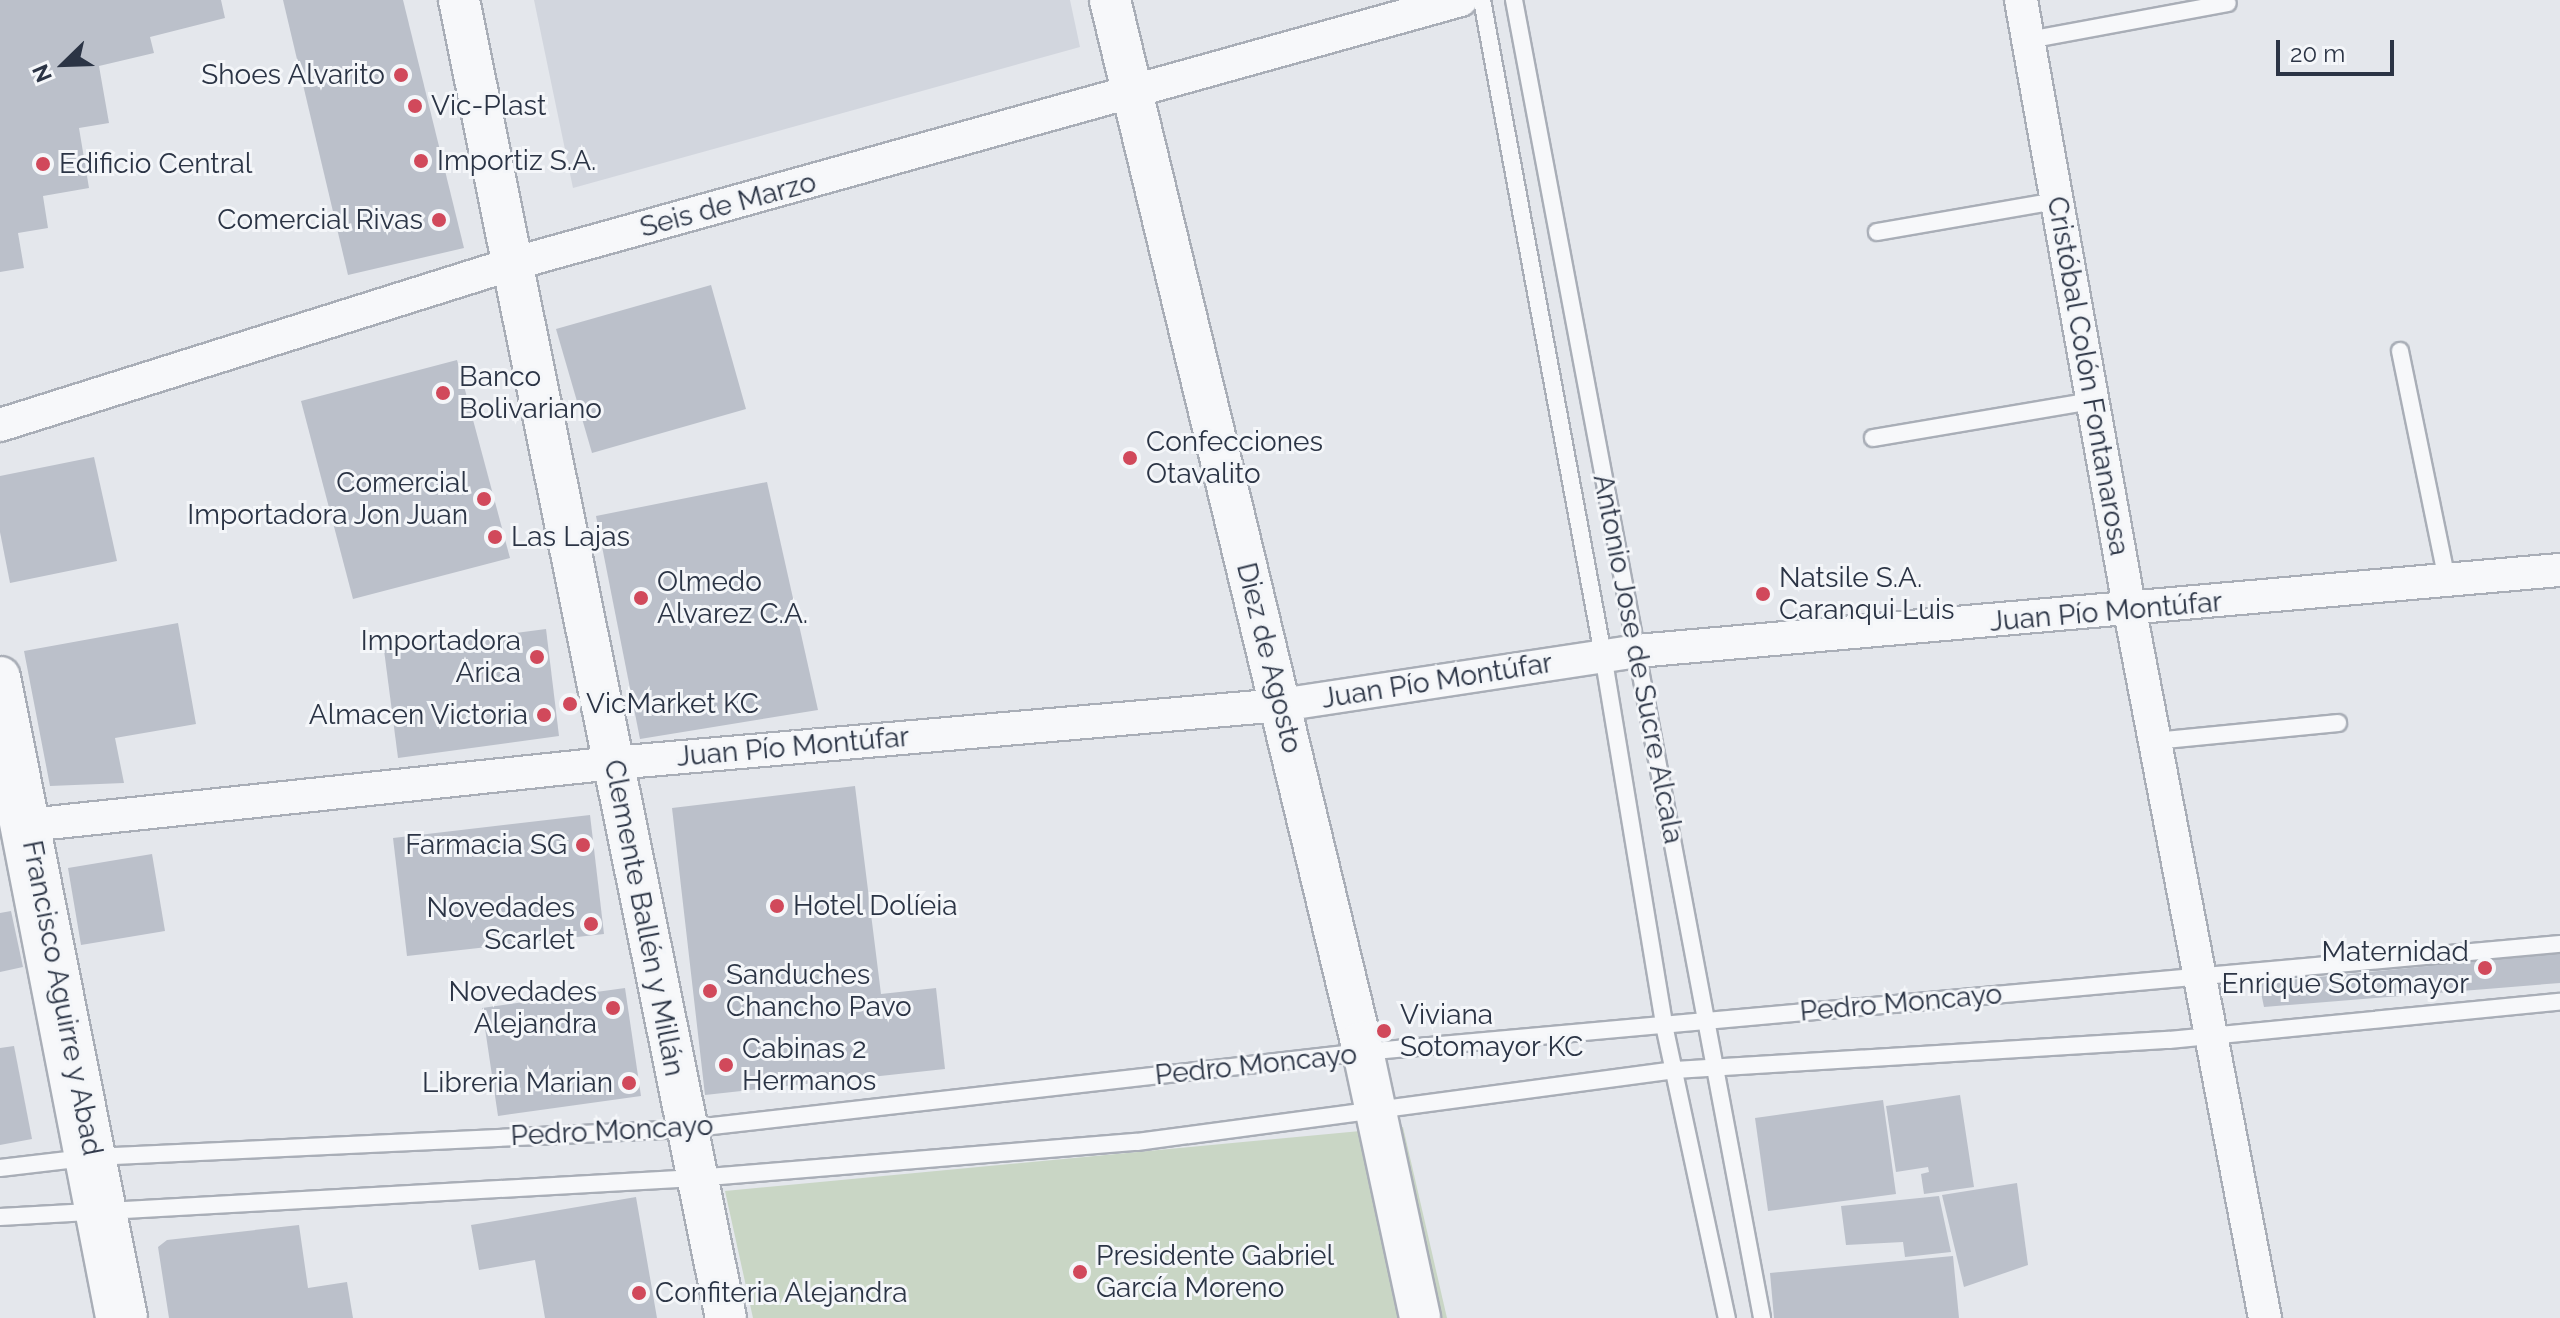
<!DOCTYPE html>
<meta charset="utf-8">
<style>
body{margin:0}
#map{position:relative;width:2560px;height:1318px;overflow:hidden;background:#e4e7ec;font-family:Raleway,sans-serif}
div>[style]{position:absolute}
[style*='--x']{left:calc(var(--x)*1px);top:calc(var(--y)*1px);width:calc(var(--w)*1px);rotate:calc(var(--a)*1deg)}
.built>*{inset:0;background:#d2d6de}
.green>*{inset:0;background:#c9d6c5}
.building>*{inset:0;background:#bbc0ca}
.roads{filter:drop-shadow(2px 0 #a9aeb7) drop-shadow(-2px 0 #a9aeb7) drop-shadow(0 2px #a9aeb7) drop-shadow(0 -2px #a9aeb7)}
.service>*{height:16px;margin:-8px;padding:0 8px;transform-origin:8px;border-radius:8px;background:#f7f8fa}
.minor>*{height:32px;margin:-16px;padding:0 16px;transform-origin:16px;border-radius:16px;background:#f7f8fa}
.tertiary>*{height:40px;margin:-20px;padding:0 20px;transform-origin:20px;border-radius:20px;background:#f7f8fa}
.dots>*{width:22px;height:22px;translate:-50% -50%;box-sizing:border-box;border:4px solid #f4f6f9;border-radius:50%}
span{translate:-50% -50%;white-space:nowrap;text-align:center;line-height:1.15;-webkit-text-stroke:6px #f4f6f9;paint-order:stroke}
.poi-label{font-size:28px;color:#2b3445}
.right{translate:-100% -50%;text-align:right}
.left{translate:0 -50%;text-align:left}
.street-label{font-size:28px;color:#2b3445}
.north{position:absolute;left:24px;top:24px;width:80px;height:80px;-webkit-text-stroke:6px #f4f6f9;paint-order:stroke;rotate:247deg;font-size:22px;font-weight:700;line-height:32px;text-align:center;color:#2b3445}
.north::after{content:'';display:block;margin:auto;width:28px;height:36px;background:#2b3445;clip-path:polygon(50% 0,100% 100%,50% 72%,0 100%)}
.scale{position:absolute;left:2276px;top:40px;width:118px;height:36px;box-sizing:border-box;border:4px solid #2b3445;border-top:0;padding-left:10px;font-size:24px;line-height:28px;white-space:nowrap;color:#2b3445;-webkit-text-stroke:6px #f4f6f9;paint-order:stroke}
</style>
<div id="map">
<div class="built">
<div style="clip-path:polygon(534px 0,1070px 0,1080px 47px,573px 188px)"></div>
</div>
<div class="green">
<div style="clip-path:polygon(1403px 1127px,1447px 1318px,753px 1318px,725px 1191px)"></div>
</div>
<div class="building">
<div style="clip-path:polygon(0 0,221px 0,225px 18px,150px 37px,154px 53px,99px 66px,109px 123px,79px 128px,89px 188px,43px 196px,48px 228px,18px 233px,24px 268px,0 272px)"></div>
<div style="clip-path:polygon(283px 0,403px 0,464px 248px,348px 275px)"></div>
<div style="clip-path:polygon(711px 285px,746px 409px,592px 453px,556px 329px)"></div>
<div style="clip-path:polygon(457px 360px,510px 558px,353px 599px,301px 401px)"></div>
<div style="clip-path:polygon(94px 457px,117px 561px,10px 583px,0 532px,0 476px)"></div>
<div style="clip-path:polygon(767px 482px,818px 710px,640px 739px,596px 516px)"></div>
<div style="clip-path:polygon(178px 623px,196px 724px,115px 738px,124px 783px,50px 786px,24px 651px)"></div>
<div style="clip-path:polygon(546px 629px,559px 736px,398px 758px,384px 650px)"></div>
<div style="clip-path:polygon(855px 786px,881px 994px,936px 988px,945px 1069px,705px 1095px,672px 808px)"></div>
<div style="clip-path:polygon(590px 815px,604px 934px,407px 956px,393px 838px)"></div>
<div style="clip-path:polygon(152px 854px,165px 931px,81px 945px,68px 868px)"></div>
<div style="clip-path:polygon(11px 911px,23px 967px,0 972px,0 913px)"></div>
<div style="clip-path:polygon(2560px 953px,2560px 983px,2264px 1007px,2259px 983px)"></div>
<div style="clip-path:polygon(625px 988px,641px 1096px,498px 1116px,482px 1008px)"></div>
<div style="clip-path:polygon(14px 1046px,32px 1139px,0 1145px,0 1048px)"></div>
<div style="clip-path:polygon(1960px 1095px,1974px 1187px,1924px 1194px,1921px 1174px,1929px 1172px,1928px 1167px,1896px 1172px,1886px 1106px)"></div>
<div style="clip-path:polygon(1883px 1100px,1896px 1194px,1768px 1211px,1755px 1118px)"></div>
<div style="clip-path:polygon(2017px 1183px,2028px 1265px,1964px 1287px,1942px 1195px)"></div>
<div style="clip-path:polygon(1939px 1196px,1951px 1252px,1905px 1257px,1903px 1242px,1846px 1245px,1841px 1206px)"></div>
<div style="clip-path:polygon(636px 1197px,657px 1318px,545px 1318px,535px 1260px,479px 1270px,471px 1225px)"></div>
<div style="clip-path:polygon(299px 1225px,308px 1288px,347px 1282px,353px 1318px,169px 1318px,158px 1247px,167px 1240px)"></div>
<div style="clip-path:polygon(1953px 1256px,1959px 1318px,1774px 1318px,1770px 1273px)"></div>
</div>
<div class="roads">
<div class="service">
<div style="--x:1482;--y:0;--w:666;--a:79.53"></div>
<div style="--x:1603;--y:655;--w:375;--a:80.6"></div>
<div style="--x:1664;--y:1025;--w:300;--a:77.9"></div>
<div style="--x:1514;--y:0;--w:1341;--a:79.34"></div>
<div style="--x:2029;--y:40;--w:202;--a:-10.5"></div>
<div style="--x:1877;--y:232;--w:183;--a:-9.8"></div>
<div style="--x:2400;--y:351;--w:233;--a:78.4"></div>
<div style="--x:1873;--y:438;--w:222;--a:-9.6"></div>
<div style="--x:2155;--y:741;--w:184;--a:-5.6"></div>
<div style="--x:0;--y:783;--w:545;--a:79"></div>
<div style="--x:0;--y:1168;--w:94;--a:-6.7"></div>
<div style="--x:93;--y:1157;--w:594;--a:-2.7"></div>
<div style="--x:686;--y:1129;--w:681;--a:-6.49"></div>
<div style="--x:1363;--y:1052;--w:1202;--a:-5.16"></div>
<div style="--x:0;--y:1217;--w:697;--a:-3.21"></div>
<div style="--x:696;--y:1178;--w:442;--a:-4.7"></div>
<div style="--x:1137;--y:1142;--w:543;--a:-7.62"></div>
<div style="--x:1675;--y:1070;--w:495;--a:-3.5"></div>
<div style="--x:2169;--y:1040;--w:393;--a:-5.6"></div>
</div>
<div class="minor">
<div style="--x:2021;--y:0;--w:621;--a:79.89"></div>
<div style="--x:2130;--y:611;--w:720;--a:79.19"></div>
<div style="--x:0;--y:425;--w:537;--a:-17.46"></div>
<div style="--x:512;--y:264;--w:985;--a:-15.55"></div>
<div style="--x:29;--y:825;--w:588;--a:-6.05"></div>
<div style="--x:614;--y:763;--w:670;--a:-4.97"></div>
<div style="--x:1281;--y:705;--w:360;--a:-8.6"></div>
<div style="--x:1637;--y:651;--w:927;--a:-5.02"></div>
</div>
<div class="tertiary">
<div style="--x:459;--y:0;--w:1345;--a:78.55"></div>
<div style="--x:1110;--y:0;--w:1072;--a:76.46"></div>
<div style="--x:1361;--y:1042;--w:282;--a:77.9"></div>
<div style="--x:0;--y:677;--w:653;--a:78.79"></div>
</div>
</div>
<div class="dots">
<div style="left:401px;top:75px;background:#d1495b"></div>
<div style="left:415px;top:106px;background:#d1495b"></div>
<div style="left:421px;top:161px;background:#d1495b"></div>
<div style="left:43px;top:164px;background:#d1495b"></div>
<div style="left:439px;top:220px;background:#d1495b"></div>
<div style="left:443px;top:393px;background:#d1495b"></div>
<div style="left:1130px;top:458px;background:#d1495b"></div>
<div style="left:484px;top:499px;background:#d1495b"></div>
<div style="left:495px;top:537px;background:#d1495b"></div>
<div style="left:1763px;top:594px;background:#d1495b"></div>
<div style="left:641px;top:598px;background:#d1495b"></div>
<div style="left:537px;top:657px;background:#d1495b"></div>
<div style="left:570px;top:704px;background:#d1495b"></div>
<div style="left:544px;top:715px;background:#d1495b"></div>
<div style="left:583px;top:845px;background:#d1495b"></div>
<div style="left:777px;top:906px;background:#d1495b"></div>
<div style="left:591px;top:924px;background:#d1495b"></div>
<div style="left:2485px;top:968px;background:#d1495b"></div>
<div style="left:710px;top:991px;background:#d1495b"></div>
<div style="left:613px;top:1008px;background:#d1495b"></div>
<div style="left:1384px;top:1031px;background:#d1495b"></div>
<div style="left:726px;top:1065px;background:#d1495b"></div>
<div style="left:629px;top:1083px;background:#d1495b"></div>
<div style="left:1080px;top:1272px;background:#d1495b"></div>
<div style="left:639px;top:1293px;background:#d1495b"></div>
</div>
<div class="poi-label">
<span class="right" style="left:385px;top:75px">Shoes Alvarito</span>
<span class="left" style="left:431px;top:106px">Vic-Plast</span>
<span class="left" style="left:437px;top:161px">Importiz S.A.</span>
<span class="left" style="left:59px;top:164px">Edificio Central</span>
<span class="right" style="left:423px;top:220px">Comercial Rivas</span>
<span class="left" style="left:459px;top:393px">Banco<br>Bolivariano</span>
<span class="left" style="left:1146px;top:458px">Confecciones<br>Otavalito</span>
<span class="right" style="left:468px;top:499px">Comercial<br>Importadora Jon Juan</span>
<span class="left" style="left:511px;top:537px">Las Lajas</span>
<span class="left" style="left:1779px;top:594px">Natsile S.A.<br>Caranqui Luis</span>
<span class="left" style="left:657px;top:598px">Olmedo<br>Alvarez C.A.</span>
<span class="right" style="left:521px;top:657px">Importadora<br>Arica</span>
<span class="left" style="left:586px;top:704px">VicMarket KC</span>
<span class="right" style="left:528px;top:715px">Almacen Victoria</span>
<span class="right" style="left:567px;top:845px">Farmacia SG</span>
<span class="left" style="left:793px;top:906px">Hotel Dolíeia</span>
<span class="right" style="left:575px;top:924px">Novedades<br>Scarlet</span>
<span class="right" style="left:2469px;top:968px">Maternidad<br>Enrique Sotomayor</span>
<span class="left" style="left:726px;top:991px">Sanduches<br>Chancho Pavo</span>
<span class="right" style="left:597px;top:1008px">Novedades<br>Alejandra</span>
<span class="left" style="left:1400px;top:1031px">Viviana<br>Sotomayor KC</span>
<span class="left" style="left:742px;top:1065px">Cabinas 2<br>Hermanos</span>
<span class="right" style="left:613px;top:1083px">Libreria Marian</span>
<span class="left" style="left:1096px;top:1272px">Presidente Gabriel<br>García Moreno</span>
<span class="left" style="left:655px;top:1293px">Confiteria Alejandra</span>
</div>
<div class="street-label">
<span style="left:728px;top:205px;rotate:-15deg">Seis de Marzo</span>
<span style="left:2088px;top:376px;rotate:80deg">Cristóbal Colón Fontanarosa</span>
<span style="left:2106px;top:612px;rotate:-5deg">Juan Pío Montúfar</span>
<span style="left:1269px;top:658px;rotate:76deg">Diez de Agosto</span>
<span style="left:1638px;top:659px;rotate:79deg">Antonio Jose de Sucre Alcala</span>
<span style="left:1437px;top:681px;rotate:-9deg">Juan Pío Montúfar</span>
<span style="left:793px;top:747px;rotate:-5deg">Juan Pío Montúfar</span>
<span style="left:644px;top:918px;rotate:79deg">Clemente Ballén y Millán</span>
<span style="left:62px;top:998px;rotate:79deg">Francisco Aguirre y Abad</span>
<span style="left:1901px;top:1003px;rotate:-5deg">Pedro Moncayo</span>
<span style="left:1256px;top:1065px;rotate:-6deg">Pedro Moncayo</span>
<span style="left:612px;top:1131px;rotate:-3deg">Pedro Moncayo</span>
</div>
<div class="north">N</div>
<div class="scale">20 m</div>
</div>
